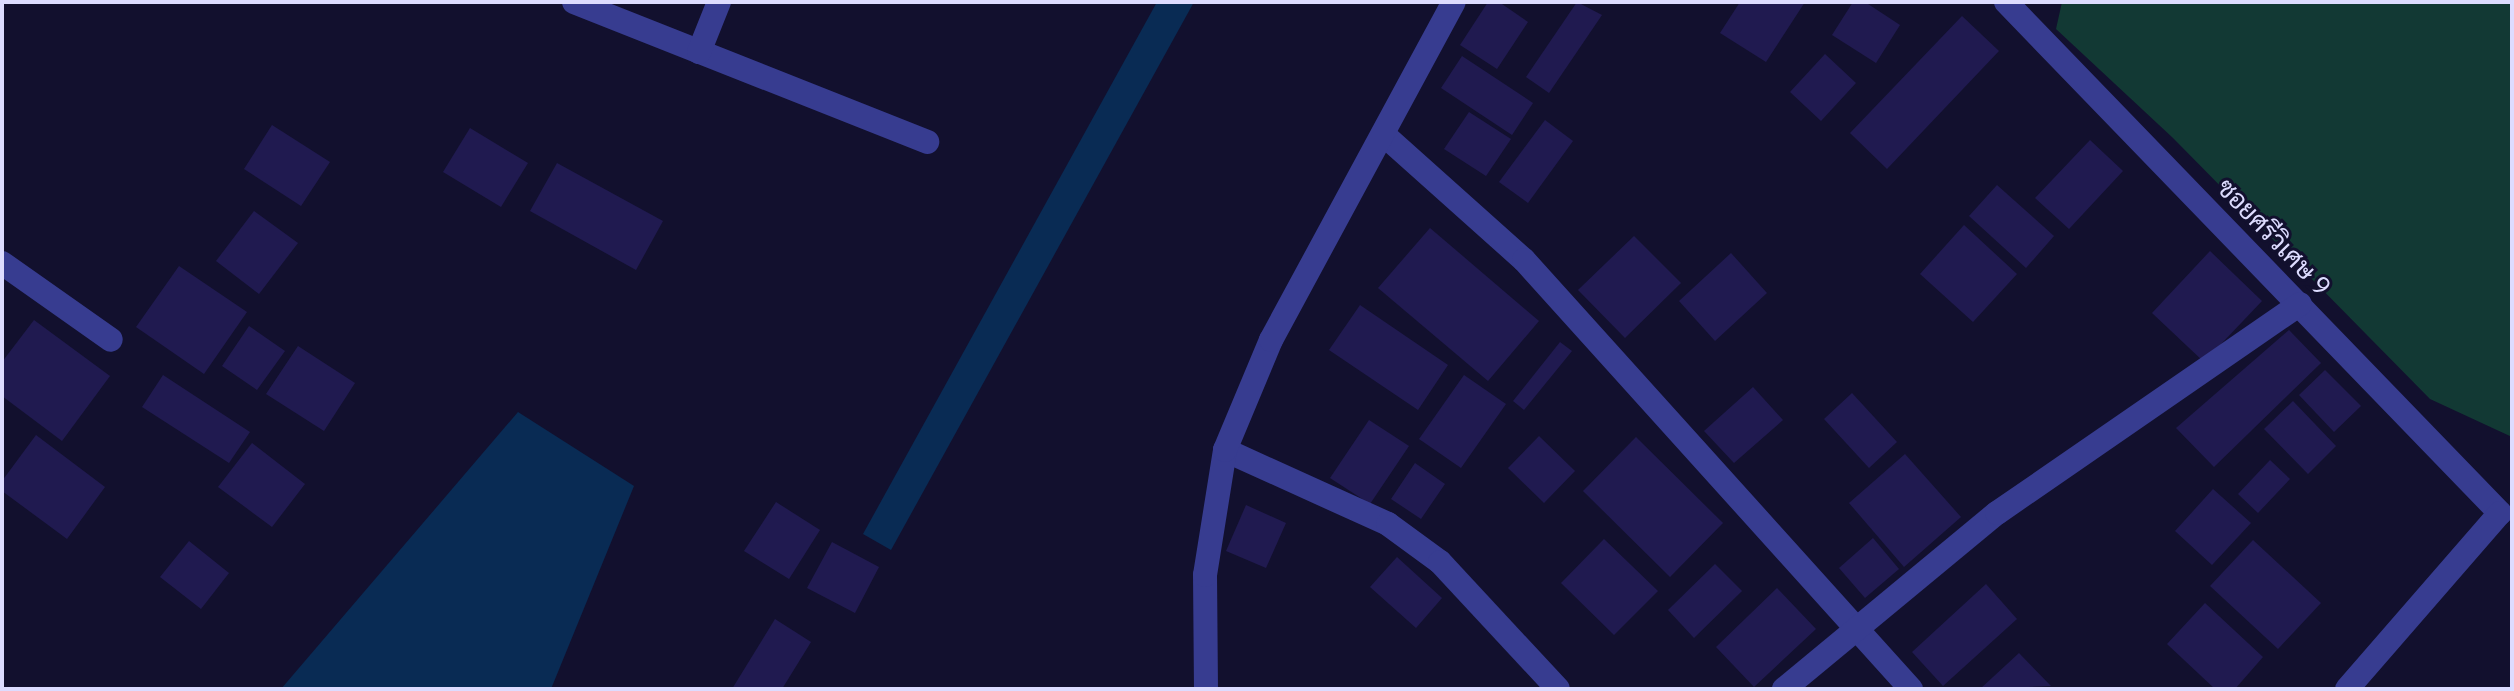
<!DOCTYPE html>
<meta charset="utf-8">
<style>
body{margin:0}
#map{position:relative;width:2514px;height:691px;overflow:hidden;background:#12102e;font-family:"IBM Plex Sans",Sarabun,sans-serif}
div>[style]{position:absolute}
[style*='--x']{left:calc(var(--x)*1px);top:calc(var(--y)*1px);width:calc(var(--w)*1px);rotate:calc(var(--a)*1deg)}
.green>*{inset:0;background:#123934}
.water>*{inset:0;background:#092b54}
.building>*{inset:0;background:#201a50}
.minor>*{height:24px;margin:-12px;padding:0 12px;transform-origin:12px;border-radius:12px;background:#373c90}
span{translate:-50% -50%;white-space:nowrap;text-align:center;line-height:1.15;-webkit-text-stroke:6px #12102e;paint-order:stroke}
.street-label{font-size:26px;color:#dddcff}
.frame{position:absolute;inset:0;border:4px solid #dddcff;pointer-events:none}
</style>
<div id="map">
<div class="green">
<div style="clip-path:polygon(2062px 2px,2512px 2px,2512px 437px,2430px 399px,2173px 138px,2056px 29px)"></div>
</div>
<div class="water">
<div style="clip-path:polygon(1157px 2px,1194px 2px,891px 550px,863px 534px)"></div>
<div style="clip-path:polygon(518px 412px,634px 486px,551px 689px,281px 689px)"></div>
</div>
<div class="building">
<div style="clip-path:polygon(1488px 2px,1499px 2px,1528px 22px,1497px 69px,1460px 45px)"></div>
<div style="clip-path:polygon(1577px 2px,1602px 15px,1549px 93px,1526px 77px)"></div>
<div style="clip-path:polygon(1740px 2px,1805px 2px,1766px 62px,1720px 33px)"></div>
<div style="clip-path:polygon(1853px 2px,1865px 2px,1900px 25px,1876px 63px,1832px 35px)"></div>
<div style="clip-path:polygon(1962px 16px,1999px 51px,1887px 169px,1850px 133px)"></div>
<div style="clip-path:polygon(1825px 54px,1856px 83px,1821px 121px,1790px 92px)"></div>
<div style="clip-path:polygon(1462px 56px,1533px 103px,1512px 135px,1441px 88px)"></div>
<div style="clip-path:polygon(1469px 112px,1511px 139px,1486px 176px,1444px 149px)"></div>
<div style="clip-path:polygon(1545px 120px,1573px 141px,1528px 203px,1499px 182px)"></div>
<div style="clip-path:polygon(272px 125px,330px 162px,301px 206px,244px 169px)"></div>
<div style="clip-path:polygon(470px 128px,528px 163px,501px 207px,443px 172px)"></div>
<div style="clip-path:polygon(2090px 140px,2123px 171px,2069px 229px,2035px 198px)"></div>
<div style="clip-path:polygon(557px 163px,663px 221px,636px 270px,530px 211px)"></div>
<div style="clip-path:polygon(1997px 185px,2054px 236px,2026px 268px,1969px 216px)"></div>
<div style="clip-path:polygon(254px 211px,298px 243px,259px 294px,216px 261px)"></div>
<div style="clip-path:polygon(1964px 225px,2017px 274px,1973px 322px,1920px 274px)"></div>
<div style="clip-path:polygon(1430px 228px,1539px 321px,1488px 381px,1378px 288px)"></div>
<div style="clip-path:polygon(1634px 236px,1681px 283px,1625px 338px,1578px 290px)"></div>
<div style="clip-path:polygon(2210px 251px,2262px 301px,2204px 362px,2152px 313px)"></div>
<div style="clip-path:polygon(1731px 253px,1767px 293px,1715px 341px,1679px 301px)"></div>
<div style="clip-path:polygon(179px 266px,247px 312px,204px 374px,136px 327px)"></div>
<div style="clip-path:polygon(1360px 305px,1448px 365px,1418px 410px,1329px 350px)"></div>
<div style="clip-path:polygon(34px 320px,110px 376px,62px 441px,2px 396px,2px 362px)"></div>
<div style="clip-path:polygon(249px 326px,285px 351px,257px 390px,222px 366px)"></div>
<div style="clip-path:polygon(2289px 330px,2321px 363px,2214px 467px,2176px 428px)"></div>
<div style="clip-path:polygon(1560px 342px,1572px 351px,1524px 410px,1513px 401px)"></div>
<div style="clip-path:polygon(298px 346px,355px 383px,324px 431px,266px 394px)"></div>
<div style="clip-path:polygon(2325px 370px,2361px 406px,2334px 432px,2299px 395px)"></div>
<div style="clip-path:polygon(163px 375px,250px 432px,229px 463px,142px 407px)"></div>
<div style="clip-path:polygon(1464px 375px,1506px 404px,1461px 468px,1419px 439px)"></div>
<div style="clip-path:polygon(1753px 387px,1783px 420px,1734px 463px,1704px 431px)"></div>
<div style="clip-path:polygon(1852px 393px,1897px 442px,1869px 468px,1824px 419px)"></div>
<div style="clip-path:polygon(2293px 401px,2336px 446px,2308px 474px,2264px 429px)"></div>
<div style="clip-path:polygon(1369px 420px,1409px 446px,1370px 504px,1330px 478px)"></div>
<div style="clip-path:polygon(36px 435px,105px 487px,67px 539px,2px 491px,2px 481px)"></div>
<div style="clip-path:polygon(1539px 436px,1575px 471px,1544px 503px,1508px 468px)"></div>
<div style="clip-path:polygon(1636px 437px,1723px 523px,1670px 577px,1583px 491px)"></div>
<div style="clip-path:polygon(252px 443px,305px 484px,272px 527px,218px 487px)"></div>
<div style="clip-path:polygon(1905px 454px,1961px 517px,1904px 567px,1849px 503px)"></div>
<div style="clip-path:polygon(2270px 460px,2290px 479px,2258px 513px,2238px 494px)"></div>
<div style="clip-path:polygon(1415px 463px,1445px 484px,1421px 519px,1391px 499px)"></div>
<div style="clip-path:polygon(2213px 489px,2251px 523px,2212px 565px,2175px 531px)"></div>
<div style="clip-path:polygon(776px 502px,820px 530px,789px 579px,744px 551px)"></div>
<div style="clip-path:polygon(1246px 505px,1286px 523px,1266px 568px,1226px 551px)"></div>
<div style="clip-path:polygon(1873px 538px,1899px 569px,1865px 598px,1839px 568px)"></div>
<div style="clip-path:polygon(1604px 539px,1658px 591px,1614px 635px,1561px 583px)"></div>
<div style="clip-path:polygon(2253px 540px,2321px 603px,2278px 649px,2210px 586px)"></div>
<div style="clip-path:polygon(189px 541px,229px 573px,201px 609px,160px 577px)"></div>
<div style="clip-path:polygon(832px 542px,879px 567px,855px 613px,807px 588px)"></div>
<div style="clip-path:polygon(1397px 557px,1442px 598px,1416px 628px,1370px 587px)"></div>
<div style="clip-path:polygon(1715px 564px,1742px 591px,1694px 638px,1668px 610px)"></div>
<div style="clip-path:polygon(1986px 584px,2017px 619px,1943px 686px,1912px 652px)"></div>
<div style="clip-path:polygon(1777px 588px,1816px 629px,1754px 687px,1716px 647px)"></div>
<div style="clip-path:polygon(2205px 603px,2263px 657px,2235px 689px,2215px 689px,2167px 644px)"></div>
<div style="clip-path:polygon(775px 619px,811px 642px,782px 689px,732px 689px)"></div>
<div style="clip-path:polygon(2019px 653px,2051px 686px,1980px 689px)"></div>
</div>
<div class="minor">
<div style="--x:574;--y:2;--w:380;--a:21.6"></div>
<div style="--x:2006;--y:2;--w:711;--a:45.97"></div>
<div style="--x:2500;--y:513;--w:233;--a:131"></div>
<div style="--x:699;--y:52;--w:54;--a:-68.2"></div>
<div style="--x:1383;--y:134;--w:189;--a:41.8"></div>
<div style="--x:1524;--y:260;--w:578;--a:47.95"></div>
<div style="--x:2;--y:263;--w:133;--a:35.2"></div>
<div style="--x:1225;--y:450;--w:179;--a:24.4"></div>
<div style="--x:1388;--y:524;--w:64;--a:36.2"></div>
<div style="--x:1440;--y:562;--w:173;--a:47.1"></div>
<div style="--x:1206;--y:689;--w:114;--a:-90.5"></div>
<div style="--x:1205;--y:575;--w:127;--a:-80.9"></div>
<div style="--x:1225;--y:450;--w:119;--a:-67.3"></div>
<div style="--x:1271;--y:340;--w:384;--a:-61.6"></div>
<div style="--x:1784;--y:689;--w:276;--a:-39.6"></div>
<div style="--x:1997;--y:513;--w:368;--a:-34.6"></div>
</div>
<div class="street-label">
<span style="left:2274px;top:237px;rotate:46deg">ซอยศรีวิเศษ 9</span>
</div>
<div class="frame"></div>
</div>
